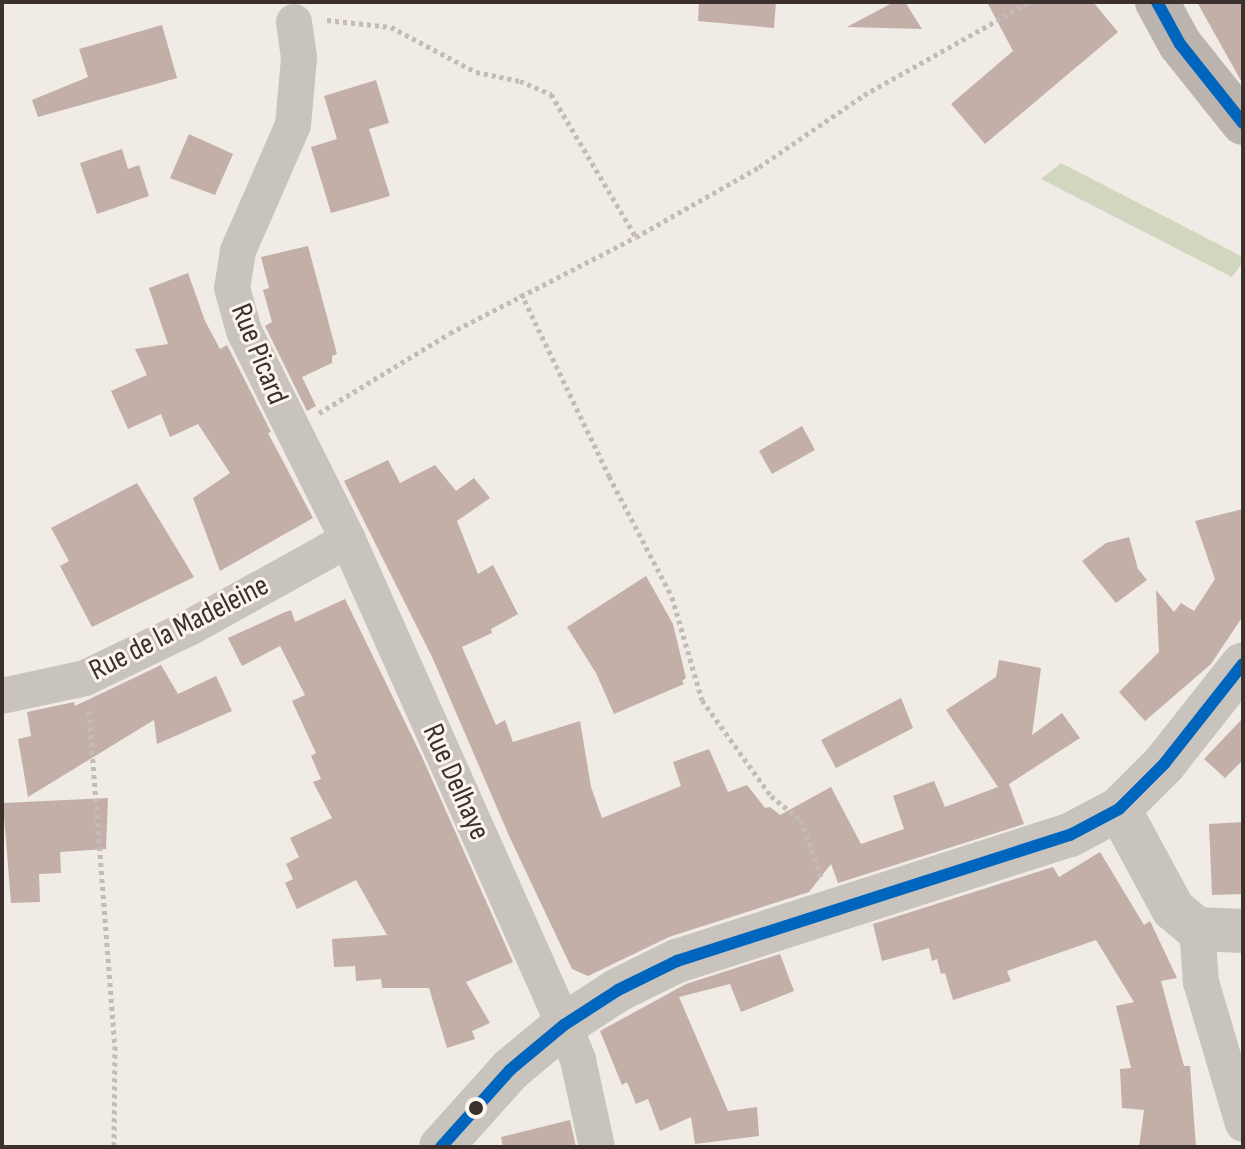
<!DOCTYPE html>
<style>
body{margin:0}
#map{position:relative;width:1245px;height:1149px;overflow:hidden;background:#f0ebe5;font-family:"Sofia Sans Condensed",sans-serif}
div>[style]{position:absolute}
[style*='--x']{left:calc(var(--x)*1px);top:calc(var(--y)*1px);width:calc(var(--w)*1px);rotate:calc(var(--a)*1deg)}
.green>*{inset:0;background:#d1d6bf}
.building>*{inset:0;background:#c3afa7}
.path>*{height:5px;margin-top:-2.5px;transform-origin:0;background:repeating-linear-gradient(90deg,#c2bbb6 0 4px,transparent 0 8px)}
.minor>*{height:36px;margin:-18px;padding:0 18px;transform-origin:18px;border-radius:18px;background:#c9c3be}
.tertiary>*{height:44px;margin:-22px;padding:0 22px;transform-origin:22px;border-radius:22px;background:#c9c3be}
.secondary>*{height:44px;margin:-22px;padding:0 22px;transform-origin:22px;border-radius:22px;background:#bab3ae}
.bus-1>*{height:12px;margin:-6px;padding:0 6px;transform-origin:6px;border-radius:6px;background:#0065bd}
.dots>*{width:22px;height:22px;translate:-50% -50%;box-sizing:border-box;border:4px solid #fbf5ee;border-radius:50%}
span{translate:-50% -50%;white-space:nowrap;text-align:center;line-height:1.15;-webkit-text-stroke:6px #fbf5ee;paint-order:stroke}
.street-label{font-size:30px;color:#3b302b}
.frame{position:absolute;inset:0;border:4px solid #3b302b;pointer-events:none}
</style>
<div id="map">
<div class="green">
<div style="clip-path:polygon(1061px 163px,1243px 257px,1243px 262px,1232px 277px,1041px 179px)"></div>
</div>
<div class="building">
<div style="clip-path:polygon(699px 2px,776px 2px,774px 28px,698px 21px)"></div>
<div style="clip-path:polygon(894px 2px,905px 2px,922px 29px,847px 27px)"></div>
<div style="clip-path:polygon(987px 2px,1093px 2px,1118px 32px,985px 144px,951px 104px,1013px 51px)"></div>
<div style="clip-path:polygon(1197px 2px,1243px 2px,1243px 83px,1240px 79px)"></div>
<div style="clip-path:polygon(162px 25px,177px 78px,38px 117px,32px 100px,88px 77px,79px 49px)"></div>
<div style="clip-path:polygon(376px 80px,389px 123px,369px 129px,390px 196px,331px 213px,311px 147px,337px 139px,324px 96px)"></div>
<div style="clip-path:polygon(189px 134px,233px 154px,215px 195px,170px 178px)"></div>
<div style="clip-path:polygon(122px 149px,128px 169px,139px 165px,149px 196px,97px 214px,80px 163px)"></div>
<div style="clip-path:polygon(308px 246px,337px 354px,332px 356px,332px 363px,302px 377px,316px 406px,307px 411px,265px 326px,272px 322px,263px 290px,269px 288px,261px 257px)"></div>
<div style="clip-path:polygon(188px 273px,205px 321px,220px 349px,227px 345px,271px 432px,268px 433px,313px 518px,220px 571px,193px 498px,230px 473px,198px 424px,170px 437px,161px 414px,128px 429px,111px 391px,147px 375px,135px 349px,168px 344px,149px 288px)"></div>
<div style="clip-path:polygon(802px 426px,815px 450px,772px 474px,759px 451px)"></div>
<div style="clip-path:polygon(388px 460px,400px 483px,435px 465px,456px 491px,474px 478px,490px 498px,457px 521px,478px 574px,493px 565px,518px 614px,491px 629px,492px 633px,462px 647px,496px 725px,505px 720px,513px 742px,580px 721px,591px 787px,602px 818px,681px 786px,673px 762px,709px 749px,728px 792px,747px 785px,765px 808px,770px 807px,780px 815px,831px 787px,861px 844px,904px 829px,893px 796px,934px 781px,945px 807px,998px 787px,946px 710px,996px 677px,999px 660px,1041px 668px,1032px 735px,1062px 713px,1080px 738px,1009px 784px,1024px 824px,838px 883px,831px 864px,809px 892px,669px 937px,588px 976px,572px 969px,510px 838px,433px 659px,344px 481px)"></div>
<div style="clip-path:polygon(137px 483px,194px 577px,92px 627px,60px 566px,69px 561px,51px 528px)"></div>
<div style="clip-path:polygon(1243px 509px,1243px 616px,1211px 664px,1145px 721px,1119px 692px,1159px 652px,1156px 590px,1174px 612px,1181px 603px,1194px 611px,1215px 579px,1195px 521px)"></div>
<div style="clip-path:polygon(1129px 537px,1138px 569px,1147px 580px,1116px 603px,1082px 561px,1106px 543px)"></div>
<div style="clip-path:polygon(646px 576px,673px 624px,686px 678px,682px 681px,684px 684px,614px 714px,596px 673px,567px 627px)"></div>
<div style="clip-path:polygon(345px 599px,422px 757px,513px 962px,466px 982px,490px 1023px,472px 1031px,475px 1039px,447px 1048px,429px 988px,382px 988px,381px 979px,356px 981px,355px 966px,334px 967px,332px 939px,387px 935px,356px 880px,297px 909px,285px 883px,293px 879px,286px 864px,299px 857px,290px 838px,332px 818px,313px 782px,321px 779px,311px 756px,316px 753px,292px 701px,305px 695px,280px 646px,242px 666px,228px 638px,283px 613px,291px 610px,295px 622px)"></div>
<div style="clip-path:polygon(161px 665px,178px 694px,216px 676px,232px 711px,157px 744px,154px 720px,28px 797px,18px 739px,31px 736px,27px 712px,74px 702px,75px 706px)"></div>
<div style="clip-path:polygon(901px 698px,913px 728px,836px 768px,821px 740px)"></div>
<div style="clip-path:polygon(1243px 718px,1243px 760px,1225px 778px,1204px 759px)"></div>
<div style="clip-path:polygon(108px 798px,106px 849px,60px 852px,61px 873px,39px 874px,40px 902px,11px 903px,3px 803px)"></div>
<div style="clip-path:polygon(1243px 822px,1243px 894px,1212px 895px,1209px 824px)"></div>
<div style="clip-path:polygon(1100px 852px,1144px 925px,1150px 921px,1177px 978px,1161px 981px,1184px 1066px,1190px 1066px,1196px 1147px,1139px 1147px,1144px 1110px,1122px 1108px,1120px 1069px,1131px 1068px,1116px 1006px,1134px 1002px,1096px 940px,1007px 971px,1011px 981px,953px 1000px,945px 973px,941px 974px,937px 959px,932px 961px,929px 948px,882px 961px,873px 924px,1053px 867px,1059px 877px)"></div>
<div style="clip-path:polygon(780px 954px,794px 991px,741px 1012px,730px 984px,679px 997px,728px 1111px,757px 1107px,759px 1136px,695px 1144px,691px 1117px,660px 1131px,648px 1099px,636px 1104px,627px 1082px,622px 1085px,600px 1031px,686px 984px)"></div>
<div style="clip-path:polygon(570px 1120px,576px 1147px,503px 1147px,501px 1137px)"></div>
</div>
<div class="path">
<div style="--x:327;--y:20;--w:64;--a:6.2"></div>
<div style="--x:391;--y:27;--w:96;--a:27.9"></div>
<div style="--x:476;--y:72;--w:45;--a:11.6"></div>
<div style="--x:520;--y:81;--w:34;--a:23"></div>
<div style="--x:551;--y:94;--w:166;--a:59.3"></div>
<div style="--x:521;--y:293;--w:203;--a:64.3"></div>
<div style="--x:609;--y:476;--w:136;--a:62.5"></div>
<div style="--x:672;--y:597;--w:107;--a:73.8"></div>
<div style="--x:702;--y:700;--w:118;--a:54.3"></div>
<div style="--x:771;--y:796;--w:38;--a:39"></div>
<div style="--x:801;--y:820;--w:60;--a:70.7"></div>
<div style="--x:319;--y:413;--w:153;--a:-31.4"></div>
<div style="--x:450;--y:333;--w:209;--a:-27.3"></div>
<div style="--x:636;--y:237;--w:142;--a:-29.6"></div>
<div style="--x:759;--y:167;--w:127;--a:-34.4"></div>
<div style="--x:864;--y:95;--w:190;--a:-29.3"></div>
<div style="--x:89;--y:711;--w:336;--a:85.6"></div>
<div style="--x:115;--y:1046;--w:101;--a:90.6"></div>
</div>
<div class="minor">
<div style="--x:294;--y:22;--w:36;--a:82"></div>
<div style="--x:299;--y:58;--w:67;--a:95.1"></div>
<div style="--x:293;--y:125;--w:137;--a:113.6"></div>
<div style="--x:238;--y:251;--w:37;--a:99"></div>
<div style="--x:232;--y:288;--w:45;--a:74.4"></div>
<div style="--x:244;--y:331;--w:233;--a:63.5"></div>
<div style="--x:348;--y:540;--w:531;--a:65.99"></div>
<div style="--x:564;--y:1025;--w:38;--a:68"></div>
<div style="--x:578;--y:1060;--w:89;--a:77.7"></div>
<div style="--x:2;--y:696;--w:85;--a:-12.2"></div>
<div style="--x:85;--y:678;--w:115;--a:-25.7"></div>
<div style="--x:189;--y:628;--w:182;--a:-29"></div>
<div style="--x:1197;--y:929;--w:53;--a:85.7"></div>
<div style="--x:1201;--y:982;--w:148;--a:73.5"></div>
</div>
<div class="tertiary">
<div style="--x:1119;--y:809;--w:114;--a:61.6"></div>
<div style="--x:1173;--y:909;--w:31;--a:40"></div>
<div style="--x:1197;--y:929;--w:46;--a:2.5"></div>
<div style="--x:441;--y:1147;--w:103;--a:-48.1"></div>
<div style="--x:510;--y:1070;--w:70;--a:-39.8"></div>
<div style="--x:564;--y:1025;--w:64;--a:-32.9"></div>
<div style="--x:618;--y:990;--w:66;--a:-26.2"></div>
<div style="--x:677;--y:961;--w:413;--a:-17.8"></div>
<div style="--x:1070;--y:835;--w:55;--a:-28"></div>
<div style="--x:1119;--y:809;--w:64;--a:-45"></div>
<div style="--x:1164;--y:764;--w:127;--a:-51.7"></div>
</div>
<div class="secondary">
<div style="--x:1157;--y:2;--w:48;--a:61.3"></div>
<div style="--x:1180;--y:44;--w:101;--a:51.4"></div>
</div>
<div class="bus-1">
<div style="--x:1157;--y:2;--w:48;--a:61.3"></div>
<div style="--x:1180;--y:44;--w:101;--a:51.4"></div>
<div style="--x:441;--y:1147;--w:103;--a:-48.1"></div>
<div style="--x:510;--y:1070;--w:70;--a:-39.8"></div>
<div style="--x:564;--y:1025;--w:64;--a:-32.9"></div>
<div style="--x:618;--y:990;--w:66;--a:-26.2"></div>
<div style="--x:677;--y:961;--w:413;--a:-17.8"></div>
<div style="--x:1070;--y:835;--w:55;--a:-28"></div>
<div style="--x:1119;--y:809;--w:64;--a:-45"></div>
<div style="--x:1164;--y:764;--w:127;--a:-51.7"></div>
</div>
<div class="dots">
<div style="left:476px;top:1108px;background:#3b302b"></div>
</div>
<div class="street-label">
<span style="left:259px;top:354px;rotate:68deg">Rue Picard</span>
<span style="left:179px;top:628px;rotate:-27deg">Rue de la Madeleine</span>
<span style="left:456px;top:782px;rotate:66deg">Rue Delhaye</span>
</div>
<div class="frame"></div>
</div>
